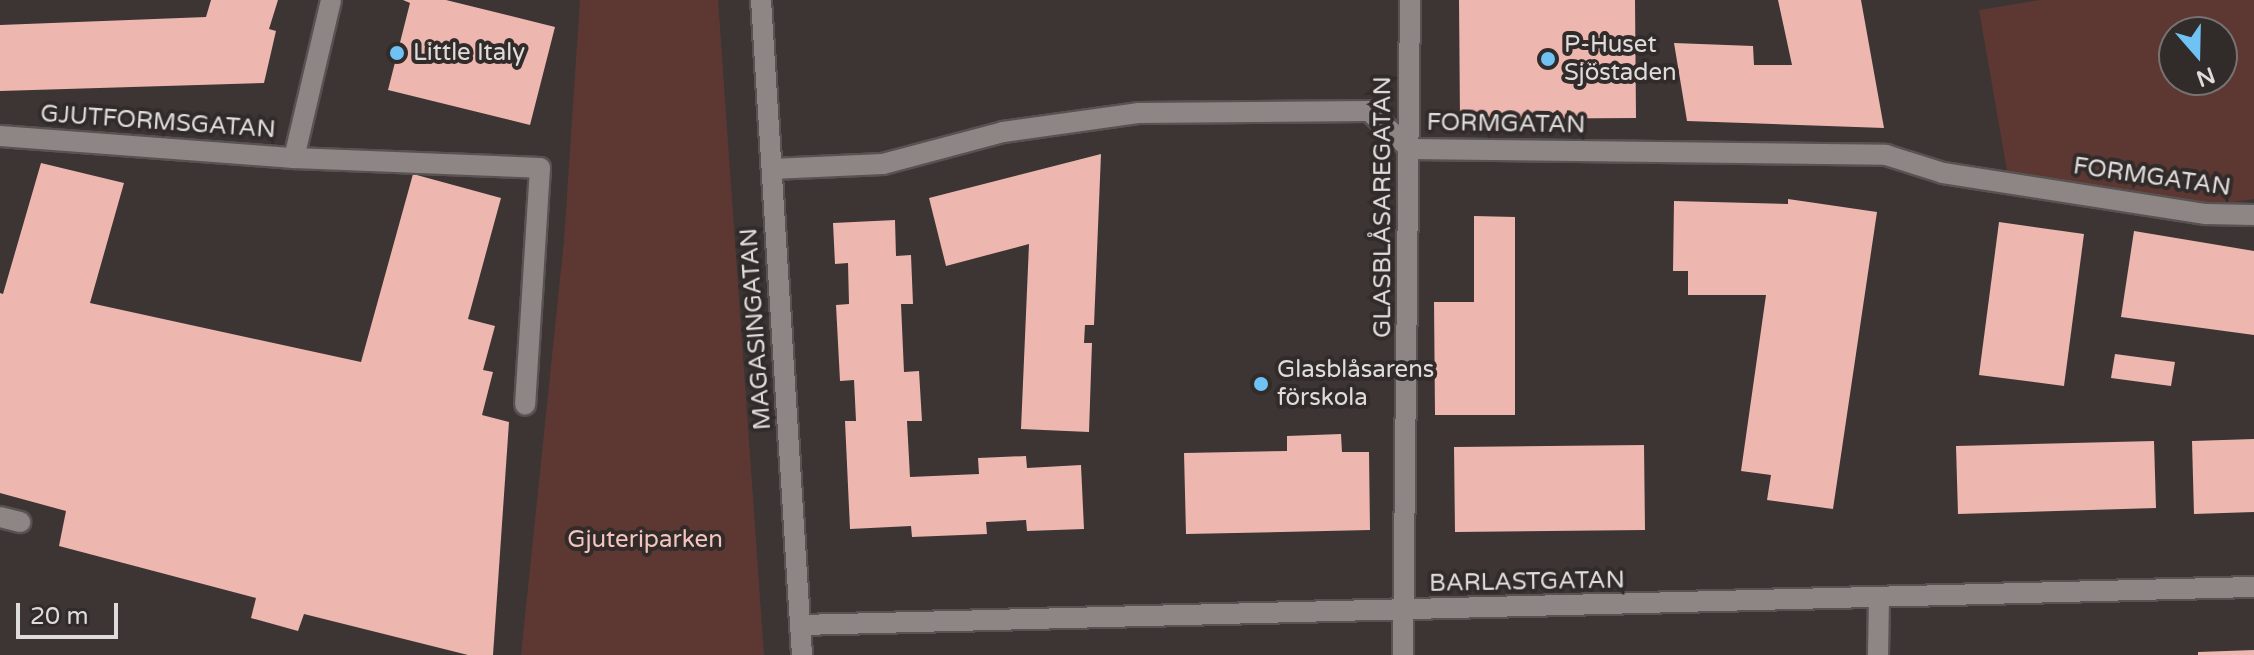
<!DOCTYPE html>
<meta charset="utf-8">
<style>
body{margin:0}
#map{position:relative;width:2254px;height:655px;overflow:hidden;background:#3c3534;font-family:"Varela Round",sans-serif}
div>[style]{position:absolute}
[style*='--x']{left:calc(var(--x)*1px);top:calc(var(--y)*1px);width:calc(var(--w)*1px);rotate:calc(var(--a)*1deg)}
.green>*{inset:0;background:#5d3833}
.building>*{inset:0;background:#edb6af}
.roads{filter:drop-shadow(2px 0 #585252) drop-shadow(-2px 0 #585252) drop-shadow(0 2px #585252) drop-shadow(0 -2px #585252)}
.service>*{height:20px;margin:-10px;padding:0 10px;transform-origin:10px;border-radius:10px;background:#8e8685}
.minor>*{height:20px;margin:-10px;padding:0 10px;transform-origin:10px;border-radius:10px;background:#8e8685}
.dots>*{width:22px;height:22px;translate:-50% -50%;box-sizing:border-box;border:4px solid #312b2a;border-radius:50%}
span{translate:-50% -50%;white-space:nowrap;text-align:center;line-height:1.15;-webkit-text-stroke:8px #312b2a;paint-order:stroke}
.poi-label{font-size:24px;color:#e0dcdc}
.left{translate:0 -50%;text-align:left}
.street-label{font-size:24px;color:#e0dcdc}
.park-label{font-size:24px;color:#f5c4be}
.north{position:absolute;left:2158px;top:16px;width:80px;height:80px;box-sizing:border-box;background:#312b2a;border:2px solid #777271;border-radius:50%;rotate:160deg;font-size:22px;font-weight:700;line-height:32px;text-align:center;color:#e0dcdc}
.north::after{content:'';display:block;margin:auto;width:28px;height:36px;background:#6fc2f4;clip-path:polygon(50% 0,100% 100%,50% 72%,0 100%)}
.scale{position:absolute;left:16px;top:603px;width:102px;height:36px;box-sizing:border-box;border:4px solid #e0dcdc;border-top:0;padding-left:10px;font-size:24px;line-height:28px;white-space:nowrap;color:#e0dcdc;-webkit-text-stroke:6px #312b2a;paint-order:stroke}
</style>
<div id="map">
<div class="green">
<div style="clip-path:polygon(580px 0,718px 0,764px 655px,521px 655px,564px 241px)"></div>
<div style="clip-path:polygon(evenodd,2040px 0,2254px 0,2254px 199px,2217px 204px,2008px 176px,1979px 10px,2040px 0,2174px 32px,2222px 32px,2222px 80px,2174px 80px,2174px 32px)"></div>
</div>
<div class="building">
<div style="clip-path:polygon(211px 0,278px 0,269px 29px,276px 31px,264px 83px,0 91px,0 25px,206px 17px)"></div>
<div style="clip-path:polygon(403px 0,446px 0,555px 27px,530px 125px,388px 90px,410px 3px)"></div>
<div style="clip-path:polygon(1459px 0,1635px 0,1636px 118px,1460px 119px)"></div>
<div style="clip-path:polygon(1778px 0,1861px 0,1884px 128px,1687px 121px,1674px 43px,1753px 46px,1754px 65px,1792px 65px)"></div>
<div style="clip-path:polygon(1101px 154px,1094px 325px,1085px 325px,1084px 343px,1092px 343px,1089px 432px,1021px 429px,1029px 244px,946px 266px,929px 198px)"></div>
<div style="clip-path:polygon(41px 163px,124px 183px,90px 303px,361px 362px,413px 174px,501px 198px,468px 319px,495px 326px,483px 370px,493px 372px,482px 415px,509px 422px,493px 655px,468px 655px,304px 614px,298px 631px,251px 618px,256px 598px,59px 546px,66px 511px,0 493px,0 293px,3px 294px)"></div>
<div style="clip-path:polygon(1788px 199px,1877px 212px,1833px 509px,1767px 500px,1771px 475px,1741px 471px,1766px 295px,1688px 295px,1688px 271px,1673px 271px,1674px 201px,1788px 204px)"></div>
<div style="clip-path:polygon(1474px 216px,1515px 217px,1515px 415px,1435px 415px,1434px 302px,1474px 302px)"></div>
<div style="clip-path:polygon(895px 220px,896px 256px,911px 255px,913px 304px,901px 304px,904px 372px,919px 371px,922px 421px,907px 421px,910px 477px,979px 474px,978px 458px,1026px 456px,1027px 468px,1081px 465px,1084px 529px,1027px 531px,1026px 520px,986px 522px,987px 534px,912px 537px,911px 526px,850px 529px,845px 421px,856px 421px,854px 380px,840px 381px,836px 305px,849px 304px,848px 263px,835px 264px,833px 223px)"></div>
<div style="clip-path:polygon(1999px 222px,2084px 234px,2064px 386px,1979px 375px)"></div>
<div style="clip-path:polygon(2134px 231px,2254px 251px,2254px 335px,2121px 317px)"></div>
<div style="clip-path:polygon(2115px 354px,2175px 362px,2171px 386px,2111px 378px)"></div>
<div style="clip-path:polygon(1341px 434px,1342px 452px,1369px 452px,1370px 530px,1186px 534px,1184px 453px,1287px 451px,1287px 436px)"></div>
<div style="clip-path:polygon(2254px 439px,2254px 512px,2194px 514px,2192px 441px)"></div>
<div style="clip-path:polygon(2154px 441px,2156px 508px,1958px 514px,1956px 446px)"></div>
<div style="clip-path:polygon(1644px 445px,1645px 530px,1455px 532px,1454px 447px)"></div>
<div style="clip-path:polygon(2254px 650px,2254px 655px,2198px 655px,2198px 652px)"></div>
</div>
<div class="roads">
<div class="service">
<div style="--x:0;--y:136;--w:295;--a:4.3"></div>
<div style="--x:294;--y:158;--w:246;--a:2.3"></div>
<div style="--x:540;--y:168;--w:237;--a:93.6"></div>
<div style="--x:0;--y:517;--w:21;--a:14"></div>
</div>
<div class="minor">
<div style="--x:761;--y:0;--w:656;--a:86.42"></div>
<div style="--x:294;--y:158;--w:162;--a:-76.8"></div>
<div style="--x:772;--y:169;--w:111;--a:-2.6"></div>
<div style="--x:883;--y:164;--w:124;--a:-14.9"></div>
<div style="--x:1003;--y:132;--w:136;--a:-8"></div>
<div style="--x:1138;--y:113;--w:231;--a:-0.5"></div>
<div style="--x:1369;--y:111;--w:56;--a:42.8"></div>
<div style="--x:1410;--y:149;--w:476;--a:0.7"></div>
<div style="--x:1886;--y:155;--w:60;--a:17.5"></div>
<div style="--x:1943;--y:173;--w:266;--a:8.9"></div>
<div style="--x:2206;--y:214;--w:48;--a:1.2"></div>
<div style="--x:801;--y:625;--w:1453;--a:-1.5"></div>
<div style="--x:1403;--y:655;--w:655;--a:-89.39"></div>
<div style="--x:1878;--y:655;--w:56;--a:-89"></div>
</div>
</div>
<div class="dots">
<div style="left:397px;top:53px;background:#6fc2f4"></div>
<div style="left:1548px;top:59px;background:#6fc2f4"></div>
<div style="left:1261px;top:384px;background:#6fc2f4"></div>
</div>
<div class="poi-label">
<span class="left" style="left:1564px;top:59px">P-Huset<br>Sjöstaden</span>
<span class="left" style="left:413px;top:53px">Little Italy</span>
<span class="left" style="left:1277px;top:384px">Glasblåsarens<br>förskola</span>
</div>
<div class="street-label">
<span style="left:158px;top:122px;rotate:4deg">GJUTFORMSGATAN</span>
<span style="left:1506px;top:124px;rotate:1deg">FORMGATAN</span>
<span style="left:2152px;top:177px;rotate:8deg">FORMGATAN</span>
<span style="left:1383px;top:207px;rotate:-90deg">GLASBLÅSAREGATAN</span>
<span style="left:756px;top:329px;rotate:-94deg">MAGASINGATAN</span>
<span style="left:1527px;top:582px;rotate:-1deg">BARLASTGATAN</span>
</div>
<div class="park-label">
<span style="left:645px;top:540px">Gjuteriparken</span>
</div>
<div class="north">N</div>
<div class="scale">20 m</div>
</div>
